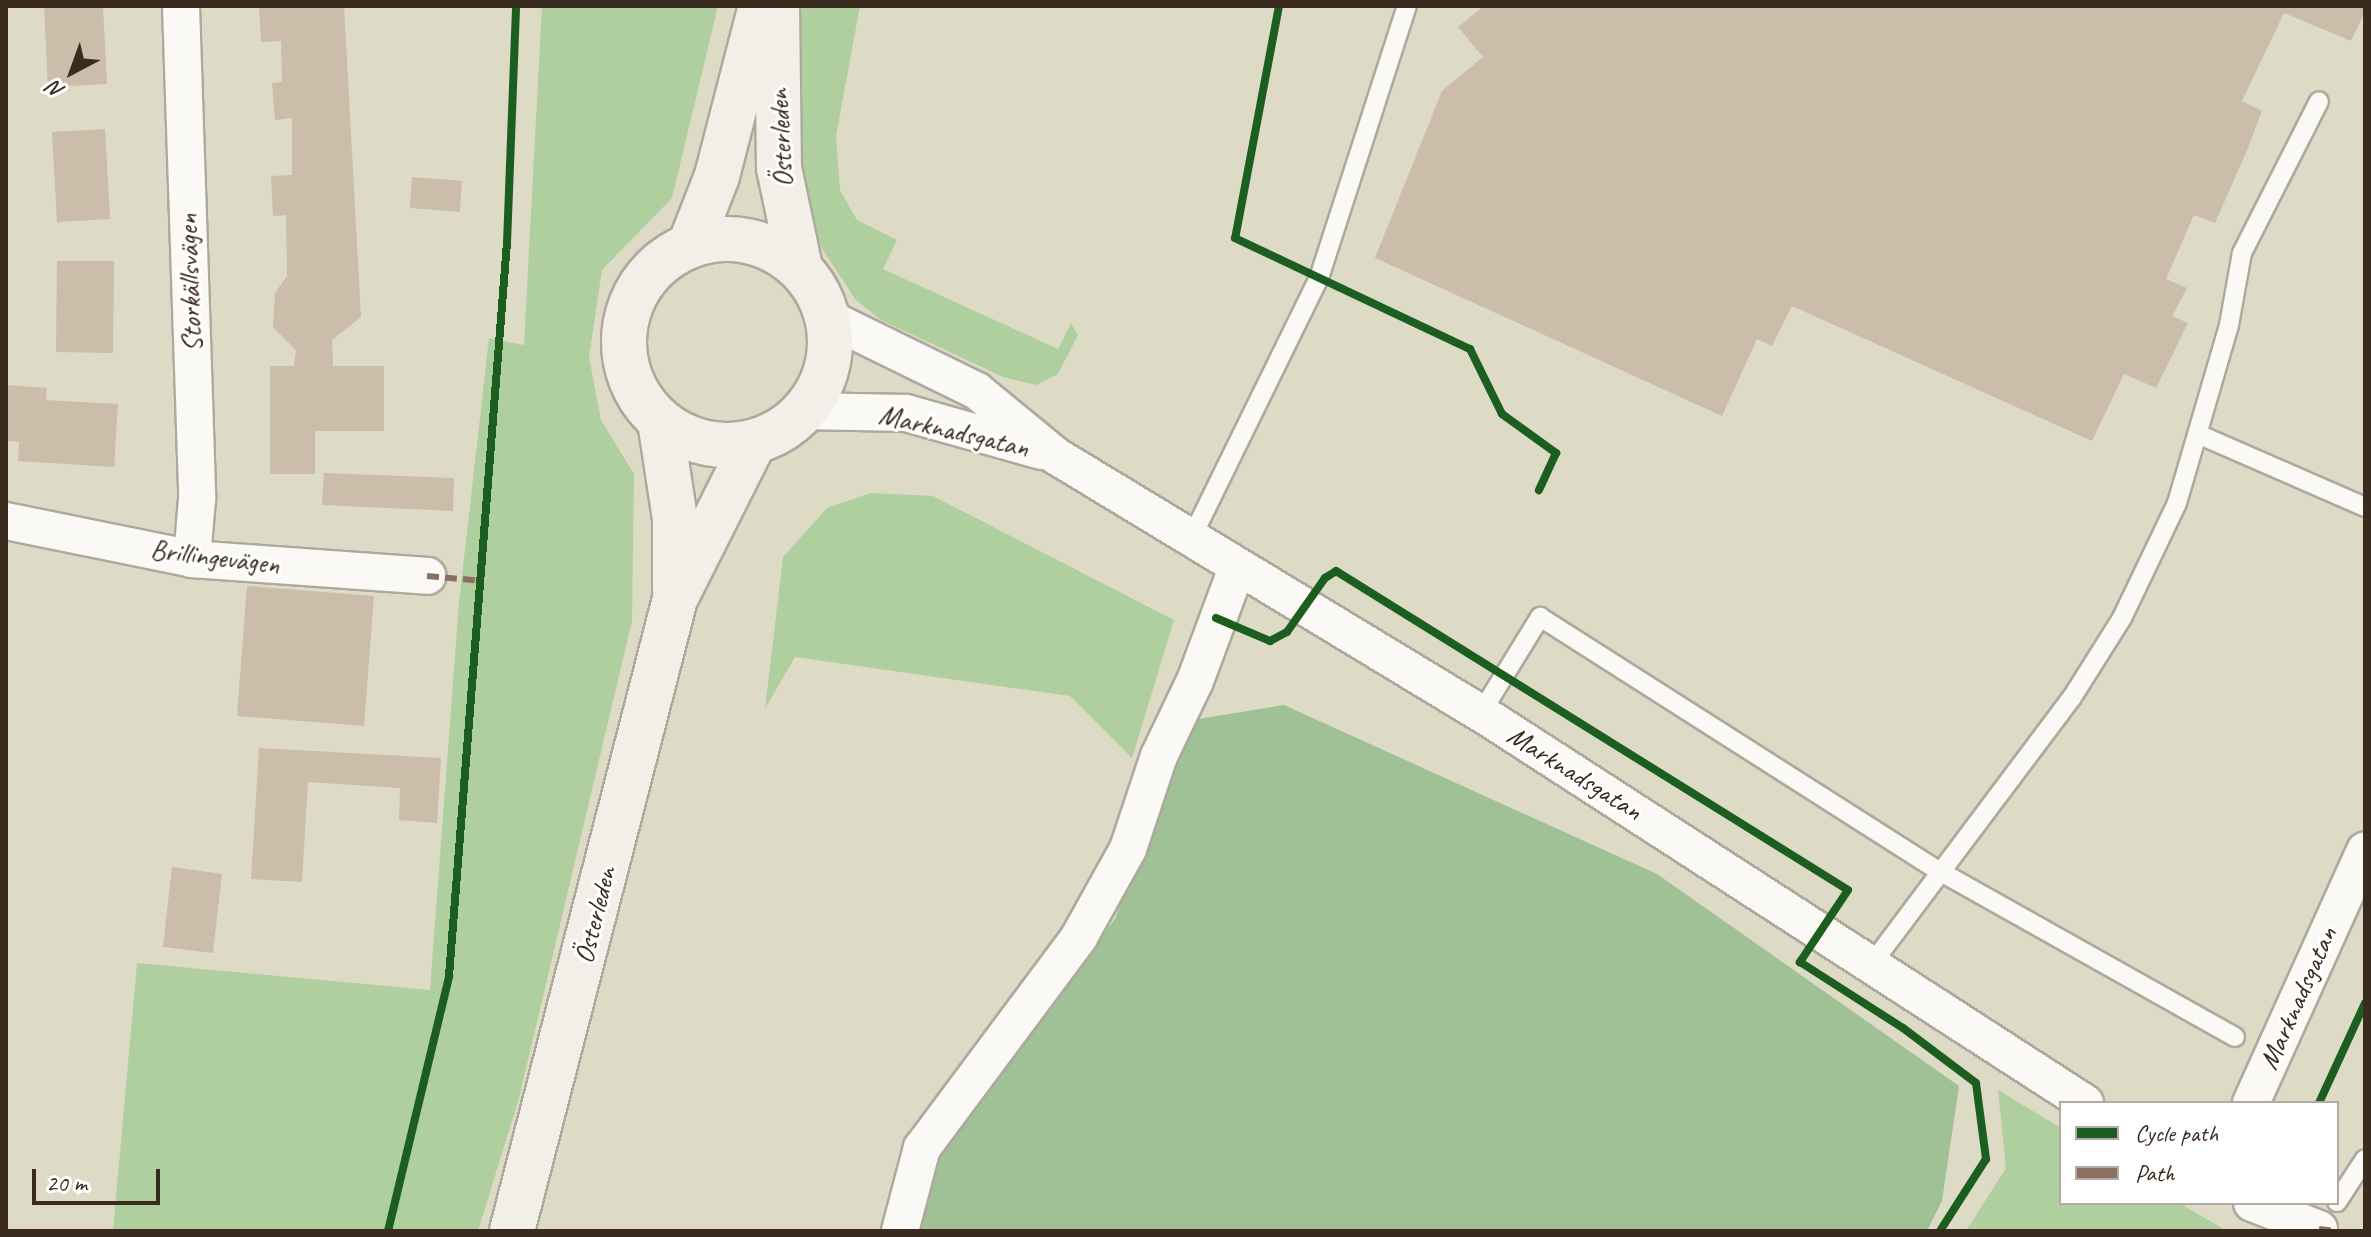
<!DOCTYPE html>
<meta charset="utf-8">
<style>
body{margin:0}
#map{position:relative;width:2371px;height:1237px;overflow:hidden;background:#dddac6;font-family:Caveat,sans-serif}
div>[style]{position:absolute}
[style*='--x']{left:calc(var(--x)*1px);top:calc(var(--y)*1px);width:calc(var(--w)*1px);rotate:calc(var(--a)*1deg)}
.green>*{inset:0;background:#afd09e}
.forest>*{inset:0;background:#a0c195}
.building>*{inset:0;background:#ccbcaa}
.roads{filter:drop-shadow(2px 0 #ada99c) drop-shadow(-2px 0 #ada99c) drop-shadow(0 2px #ada99c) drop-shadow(0 -2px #ada99c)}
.service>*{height:18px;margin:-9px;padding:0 9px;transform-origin:9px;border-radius:9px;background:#faf9f6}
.minor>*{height:36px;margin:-18px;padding:0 18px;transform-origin:18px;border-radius:18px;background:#faf9f6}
.secondary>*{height:44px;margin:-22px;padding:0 22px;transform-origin:22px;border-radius:22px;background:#f2efe8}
.secondary>.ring{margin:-22px;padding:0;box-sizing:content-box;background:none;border:44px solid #f2efe8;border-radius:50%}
.quiet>*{height:6px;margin-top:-3px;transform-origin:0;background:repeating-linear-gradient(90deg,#8d6e63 0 12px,transparent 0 18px)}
.cycleway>*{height:8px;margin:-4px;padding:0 4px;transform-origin:4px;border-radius:4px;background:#1b5e20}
span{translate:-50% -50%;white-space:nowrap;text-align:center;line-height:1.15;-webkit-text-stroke:6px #fff;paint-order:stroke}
.street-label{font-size:28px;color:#3b2a1e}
.frame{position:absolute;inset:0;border:8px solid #3b2a1e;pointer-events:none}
.legend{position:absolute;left:2059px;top:1101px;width:280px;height:104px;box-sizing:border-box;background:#fff;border:2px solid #b1aaa5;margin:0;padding:10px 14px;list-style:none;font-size:24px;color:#3b2a1e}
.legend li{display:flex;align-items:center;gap:16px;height:40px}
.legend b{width:40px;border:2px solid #b1aaa5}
.north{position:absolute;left:32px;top:32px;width:80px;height:80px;-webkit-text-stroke:6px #fff;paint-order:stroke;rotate:221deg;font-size:22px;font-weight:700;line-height:32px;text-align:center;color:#3b2a1e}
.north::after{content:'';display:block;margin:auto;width:28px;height:36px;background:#3b2a1e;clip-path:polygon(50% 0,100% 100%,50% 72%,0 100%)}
.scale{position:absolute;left:32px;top:1169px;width:128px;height:36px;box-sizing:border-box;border:4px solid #3b2a1e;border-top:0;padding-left:10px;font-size:24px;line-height:28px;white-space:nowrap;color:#3b2a1e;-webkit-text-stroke:6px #fff;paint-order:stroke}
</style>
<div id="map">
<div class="green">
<div style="clip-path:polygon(542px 6px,718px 6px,672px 198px,602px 270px,589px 357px,601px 420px,634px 474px,632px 621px,519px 1098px,478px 1231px,113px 1231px,137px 963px,430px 990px,459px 603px,489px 338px,524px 345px)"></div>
<div style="clip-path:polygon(802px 6px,860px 6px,836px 136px,840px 190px,857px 220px,897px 240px,883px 269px,1058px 349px,1071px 323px,1078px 335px,1058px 374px,1036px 385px,1003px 377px,879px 319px,855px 299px,810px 230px,795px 176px,792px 77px)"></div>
<div style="clip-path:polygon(871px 493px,933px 496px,1174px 620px,1132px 758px,1070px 696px,795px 657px,765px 709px,783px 557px,827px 508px)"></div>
<div style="clip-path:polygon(1998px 1090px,2061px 1128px,2061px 1203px,2179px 1203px,2227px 1231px,1966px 1231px,2006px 1168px)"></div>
</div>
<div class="forest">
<div style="clip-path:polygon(1284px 705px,1657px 874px,1959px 1086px,1942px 1201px,1927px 1231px,917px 1231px,926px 1187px,966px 1105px,1115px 919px,1186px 721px)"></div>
</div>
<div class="building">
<div style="clip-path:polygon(44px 6px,103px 6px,107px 84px,48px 87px)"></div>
<div style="clip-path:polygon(259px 6px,344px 6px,361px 317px,332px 340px,333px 366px,384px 366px,384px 431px,315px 431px,315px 474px,270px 474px,270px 366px,294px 366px,296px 350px,273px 327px,275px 293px,287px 276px,286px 215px,273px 216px,271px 176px,292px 175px,292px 118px,275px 120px,272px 83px,282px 82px,281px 41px,261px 42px)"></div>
<div style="clip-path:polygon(1484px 6px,2365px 6px,2365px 12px,2351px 41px,2284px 13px,2242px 101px,2262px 111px,2248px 148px,2215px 223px,2194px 215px,2166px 279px,2187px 288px,2172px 316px,2188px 323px,2156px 388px,2124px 374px,2092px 441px,1792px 306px,1772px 346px,1757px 339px,1722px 416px,1375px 258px,1442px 91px,1483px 57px,1458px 27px)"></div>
<div style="clip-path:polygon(105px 129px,110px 219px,57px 222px,52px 132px)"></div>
<div style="clip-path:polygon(412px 177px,462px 181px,460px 212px,410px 208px)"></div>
<div style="clip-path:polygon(57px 261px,114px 261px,113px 353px,56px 352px)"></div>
<div style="clip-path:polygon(6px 385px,47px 388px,46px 400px,118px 404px,114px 467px,18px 461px,19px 442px,6px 441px)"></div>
<div style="clip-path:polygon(324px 473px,454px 478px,453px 511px,322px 505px)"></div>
<div style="clip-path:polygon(247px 586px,374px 596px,364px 726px,237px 716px)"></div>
<div style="clip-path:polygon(259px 748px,441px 758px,437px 823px,399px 820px,400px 788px,308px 782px,302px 882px,251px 879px)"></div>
<div style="clip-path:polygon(172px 867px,222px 874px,213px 953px,163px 947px)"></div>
</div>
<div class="roads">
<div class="service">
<div style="--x:2198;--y:434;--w:182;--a:23.6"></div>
<div style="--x:1191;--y:539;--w:291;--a:-63.9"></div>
<div style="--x:1319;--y:278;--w:286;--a:-72.1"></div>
<div style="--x:1481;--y:713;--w:113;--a:-58.4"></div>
<div style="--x:1540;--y:617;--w:475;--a:32.5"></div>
<div style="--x:1941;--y:872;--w:337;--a:29.3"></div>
<div style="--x:1871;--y:965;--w:333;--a:-53.1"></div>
<div style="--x:2071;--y:699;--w:96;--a:-57.8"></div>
<div style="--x:2122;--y:618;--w:127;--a:-64.4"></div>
<div style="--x:2177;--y:503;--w:185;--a:-73.7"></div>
<div style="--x:2229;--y:325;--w:73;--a:-79.8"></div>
<div style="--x:2242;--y:253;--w:170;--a:-63.1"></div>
<div style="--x:2337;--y:1202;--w:51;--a:-56.9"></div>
</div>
<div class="minor">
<div style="--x:181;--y:6;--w:493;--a:88.1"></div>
<div style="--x:197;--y:499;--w:60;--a:94.8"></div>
<div style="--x:828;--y:318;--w:166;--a:26.1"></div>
<div style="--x:977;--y:391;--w:102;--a:39.4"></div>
<div style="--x:1056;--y:456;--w:497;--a:31.2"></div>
<div style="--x:1481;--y:713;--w:719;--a:32.85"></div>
<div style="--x:804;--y:411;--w:102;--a:1.1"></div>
<div style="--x:906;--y:413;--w:140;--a:15.7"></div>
<div style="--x:6;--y:521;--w:190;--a:11.5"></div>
<div style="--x:192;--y:559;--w:236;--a:4.1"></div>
<div style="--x:2251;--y:1103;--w:277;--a:-65.7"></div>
<div style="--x:2252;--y:1203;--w:72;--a:21.2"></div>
<div style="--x:900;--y:1231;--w:86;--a:-75.2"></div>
<div style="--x:922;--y:1148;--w:263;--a:-53.3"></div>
<div style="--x:1079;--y:937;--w:101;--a:-60.9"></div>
<div style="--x:1128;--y:849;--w:98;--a:-71.6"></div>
<div style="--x:1159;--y:756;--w:83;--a:-64.4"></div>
<div style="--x:1195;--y:681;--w:121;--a:-69.6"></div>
</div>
<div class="secondary">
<div style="--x:777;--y:6;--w:162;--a:89.3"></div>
<div style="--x:779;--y:168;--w:102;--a:78.1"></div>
<div class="ring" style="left:624px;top:239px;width:162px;height:162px"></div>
<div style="--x:690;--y:245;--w:74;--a:-68.6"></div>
<div style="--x:717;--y:176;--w:176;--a:-75.5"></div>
<div style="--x:660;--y:421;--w:99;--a:81.3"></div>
<div style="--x:675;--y:519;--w:71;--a:90"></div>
<div style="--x:512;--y:1231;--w:653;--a:-75.54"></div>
<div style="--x:675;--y:599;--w:176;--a:-63.3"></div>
</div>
</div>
<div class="quiet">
<div style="--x:427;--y:576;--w:57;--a:5"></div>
<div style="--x:2319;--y:1229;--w:16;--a:7"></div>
</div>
<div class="cycleway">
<div style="--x:1279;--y:6;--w:236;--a:100.7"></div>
<div style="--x:1235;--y:238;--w:260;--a:25.3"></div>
<div style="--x:1470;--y:349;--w:72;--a:63.8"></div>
<div style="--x:1502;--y:414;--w:67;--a:35.8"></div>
<div style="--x:1556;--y:453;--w:41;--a:114.7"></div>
<div style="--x:1216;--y:618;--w:59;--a:23.1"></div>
<div style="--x:1270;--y:641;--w:19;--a:-28"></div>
<div style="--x:1287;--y:632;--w:66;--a:-54.9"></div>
<div style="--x:1325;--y:578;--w:13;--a:-32"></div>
<div style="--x:1336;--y:571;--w:603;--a:31.92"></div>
<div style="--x:1848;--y:890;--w:87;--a:123.7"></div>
<div style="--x:1800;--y:962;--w:122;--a:32.7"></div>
<div style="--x:1903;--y:1028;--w:91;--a:37"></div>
<div style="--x:1976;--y:1083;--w:77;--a:82.5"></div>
<div style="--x:1986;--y:1159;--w:85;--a:122.6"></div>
<div style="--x:2319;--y:1103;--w:110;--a:-65.3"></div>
<div style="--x:388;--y:1231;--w:262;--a:-76.5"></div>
<div style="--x:449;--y:976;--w:735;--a:-85.48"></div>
<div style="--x:507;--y:243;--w:237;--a:-87.8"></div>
</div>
<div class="street-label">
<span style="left:781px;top:138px;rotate:-93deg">Österleden</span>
<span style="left:190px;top:283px;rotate:-92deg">Storkällsvägen</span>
<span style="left:954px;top:431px;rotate:13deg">Marknadsgatan</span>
<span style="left:215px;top:557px;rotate:7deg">Brillingevägen</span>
<span style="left:1575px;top:773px;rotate:32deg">Marknadsgatan</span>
<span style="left:595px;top:915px;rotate:-76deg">Österleden</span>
<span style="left:2298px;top:998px;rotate:-66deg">Marknadsgatan</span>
</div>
<div class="frame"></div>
<ul class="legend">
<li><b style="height:10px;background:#1b5e20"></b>Cycle path</li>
<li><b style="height:10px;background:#8d6e63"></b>Path</li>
</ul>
<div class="north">N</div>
<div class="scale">20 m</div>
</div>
